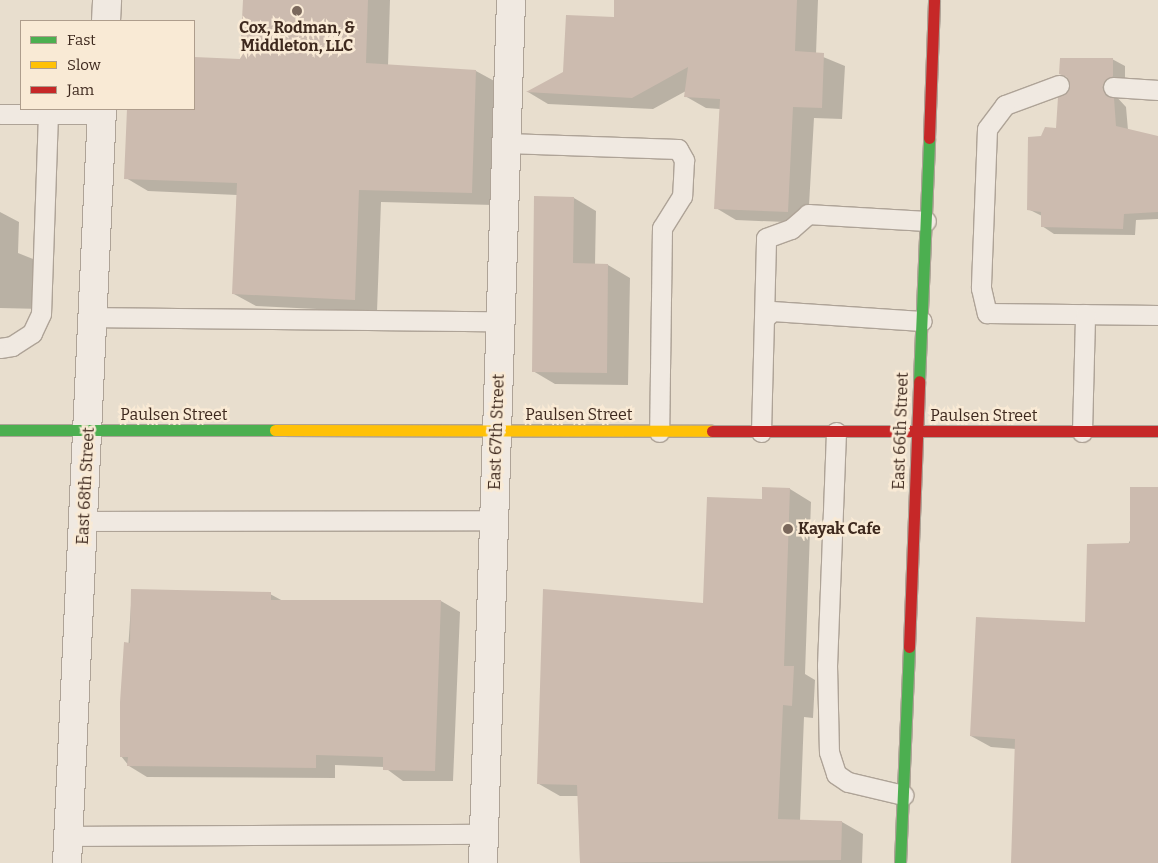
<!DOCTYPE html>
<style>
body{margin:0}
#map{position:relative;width:1158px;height:863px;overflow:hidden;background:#e8dece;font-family:Bitter,serif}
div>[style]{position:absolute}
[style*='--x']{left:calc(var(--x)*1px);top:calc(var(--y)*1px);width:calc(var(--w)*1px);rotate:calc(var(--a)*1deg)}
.shadow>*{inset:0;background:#0003}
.building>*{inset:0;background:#ccbbaf}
.roads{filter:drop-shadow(1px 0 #aea397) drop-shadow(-1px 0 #aea397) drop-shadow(0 1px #aea397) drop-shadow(0 -1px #aea397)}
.lane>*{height:19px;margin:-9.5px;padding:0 9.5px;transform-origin:9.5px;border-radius:9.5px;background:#f0e9e1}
.street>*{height:28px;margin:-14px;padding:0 14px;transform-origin:14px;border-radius:14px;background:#f0e9e1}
.fast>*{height:11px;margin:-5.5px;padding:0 5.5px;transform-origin:5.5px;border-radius:5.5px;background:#4caf50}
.slow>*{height:11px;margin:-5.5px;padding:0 5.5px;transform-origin:5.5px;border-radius:5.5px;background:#ffc107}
.jam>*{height:11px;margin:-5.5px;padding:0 5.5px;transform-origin:5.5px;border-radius:5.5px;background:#c62828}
.dots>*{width:14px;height:14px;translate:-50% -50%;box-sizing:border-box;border:2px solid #f9ead5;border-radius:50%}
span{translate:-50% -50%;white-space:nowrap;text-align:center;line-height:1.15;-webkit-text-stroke:5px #f9ead5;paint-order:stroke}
.poi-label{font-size:16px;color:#3e291e;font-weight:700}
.left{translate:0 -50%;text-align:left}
.street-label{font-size:16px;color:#3e291e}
.legend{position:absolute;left:20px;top:20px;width:175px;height:90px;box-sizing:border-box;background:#f9ead5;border:1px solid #ae9d8c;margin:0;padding:6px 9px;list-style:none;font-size:15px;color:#3e291e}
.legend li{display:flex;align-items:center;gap:10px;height:25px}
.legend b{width:25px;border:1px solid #ae9d8c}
</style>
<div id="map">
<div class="shadow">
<div style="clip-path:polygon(244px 0,390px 0,388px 66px,476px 71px,498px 83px,493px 205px,381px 202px,377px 312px,256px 306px,234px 294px,237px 195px,148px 191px,126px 178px,129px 109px,194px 109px,194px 58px,241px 60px)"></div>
<div style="clip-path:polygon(616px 0,818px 0,816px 54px,845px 66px,842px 119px,814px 118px,808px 223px,736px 220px,716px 208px,720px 109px,706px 108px,685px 96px,686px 91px,653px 109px,548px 104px,528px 92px,564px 73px,615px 19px)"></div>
<div style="clip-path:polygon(1112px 59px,1125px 66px,1125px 83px,1114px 94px,1126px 107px,1128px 130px,1158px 138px,1158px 219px,1136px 220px,1135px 235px,1054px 234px,1042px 226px,1042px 216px,1028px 209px,1042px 138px,1058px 129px)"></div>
<div style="clip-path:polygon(574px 198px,596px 211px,595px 265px,608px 265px,630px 278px,628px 385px,555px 384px,533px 371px)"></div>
<div style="clip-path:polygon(0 212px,19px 222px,18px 253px,43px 263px,42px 309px,0 308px)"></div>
<div style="clip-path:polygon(763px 488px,790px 489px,811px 502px,805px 674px,815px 680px,813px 718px,804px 717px,800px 821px,842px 822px,863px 834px,862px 863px,580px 863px,579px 796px,560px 796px,539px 784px,704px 604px,763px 500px)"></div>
<div style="clip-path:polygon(1158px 488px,1158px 863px,1012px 863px,1016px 749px,991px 747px,971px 736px,1086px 623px)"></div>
<div style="clip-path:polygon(132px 590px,270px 594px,283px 601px,441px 601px,460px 612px,453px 781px,403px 781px,384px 767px,335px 765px,335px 778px,147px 777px,129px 766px,121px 756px)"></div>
</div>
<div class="building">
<div style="clip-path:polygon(243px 0,368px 0,366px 63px,476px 70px,472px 193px,359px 190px,355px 300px,232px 294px,237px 183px,124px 179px,127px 109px,194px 109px,194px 57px,240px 59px)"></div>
<div style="clip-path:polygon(614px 0,797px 0,795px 51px,824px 53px,822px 108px,793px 107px,788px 212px,714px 209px,720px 99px,684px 97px,688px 67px,632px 98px,526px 92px,563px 72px,566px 15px,614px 17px)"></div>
<div style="clip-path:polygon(1060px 58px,1113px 58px,1113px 76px,1102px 87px,1106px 96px,1114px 98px,1116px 126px,1158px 136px,1158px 212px,1124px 214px,1123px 229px,1041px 227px,1041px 212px,1027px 210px,1028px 137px,1041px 136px,1045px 127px,1056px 128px,1058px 97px,1070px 87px,1067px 77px,1059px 74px)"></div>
<div style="clip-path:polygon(534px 196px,574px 197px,573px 263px,608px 264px,607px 373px,532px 372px)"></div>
<div style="clip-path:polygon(762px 487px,790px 488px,784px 666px,794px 666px,792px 706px,783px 705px,778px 819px,842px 821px,841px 860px,580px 863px,577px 785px,537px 784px,543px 589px,703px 603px,707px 497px,762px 499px)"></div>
<div style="clip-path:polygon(1130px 487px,1158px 487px,1158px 863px,1011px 863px,1015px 739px,970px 736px,976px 617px,1085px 622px,1087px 544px,1130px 543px)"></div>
<div style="clip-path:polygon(131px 589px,271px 592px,271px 600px,441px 600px,435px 771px,383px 770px,383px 757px,316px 755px,316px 768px,127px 766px,128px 757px,120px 757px,120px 702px,124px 642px,130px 643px)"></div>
</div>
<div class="roads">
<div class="lane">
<div style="--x:1059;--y:85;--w:58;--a:159.7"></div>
<div style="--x:1005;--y:105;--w:30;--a:127"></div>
<div style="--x:987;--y:129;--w:159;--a:92.2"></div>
<div style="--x:981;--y:288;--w:26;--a:77"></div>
<div style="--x:987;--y:313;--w:171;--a:0.7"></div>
<div style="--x:1113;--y:87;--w:45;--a:3.8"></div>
<div style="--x:0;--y:114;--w:48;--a:0"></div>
<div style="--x:506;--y:143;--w:172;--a:2"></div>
<div style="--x:678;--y:149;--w:13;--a:61"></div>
<div style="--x:684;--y:160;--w:36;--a:93"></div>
<div style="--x:682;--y:196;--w:38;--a:122"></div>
<div style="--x:662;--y:228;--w:204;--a:90.8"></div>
<div style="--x:92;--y:317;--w:409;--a:0.6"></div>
<div style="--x:764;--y:319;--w:11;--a:-45"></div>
<div style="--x:772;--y:311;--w:150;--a:3.8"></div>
<div style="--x:0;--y:348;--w:12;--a:-9"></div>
<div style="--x:12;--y:346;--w:24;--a:-33"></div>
<div style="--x:32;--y:333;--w:21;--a:-65"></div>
<div style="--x:41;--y:314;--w:200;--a:-88"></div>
<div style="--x:48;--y:114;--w:54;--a:0"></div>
<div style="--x:761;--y:432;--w:194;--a:-88.5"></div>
<div style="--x:766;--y:238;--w:27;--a:-20"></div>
<div style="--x:791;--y:229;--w:23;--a:-41"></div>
<div style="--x:808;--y:214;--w:118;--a:3.4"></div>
<div style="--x:836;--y:432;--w:233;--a:92.2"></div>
<div style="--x:827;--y:665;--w:87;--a:88.7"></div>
<div style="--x:829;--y:752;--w:23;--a:72"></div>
<div style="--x:836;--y:774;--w:14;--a:34"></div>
<div style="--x:848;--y:782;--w:57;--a:13.3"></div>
<div style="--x:1082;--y:432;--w:118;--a:-88.5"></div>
<div style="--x:85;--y:521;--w:409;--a:-0.1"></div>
<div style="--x:69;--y:836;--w:415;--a:-0.3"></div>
</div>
<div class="street">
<div style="--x:106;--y:21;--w:21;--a:-87"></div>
<div style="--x:67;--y:863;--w:755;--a:-87.34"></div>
<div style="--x:483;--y:863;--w:863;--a:-88.14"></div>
</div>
<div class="fast">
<div style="--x:919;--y:381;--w:243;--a:-87.6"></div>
<div style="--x:0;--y:430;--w:275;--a:0"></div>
<div style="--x:900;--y:863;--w:216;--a:-87.6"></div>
</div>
<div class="slow">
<div style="--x:275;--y:430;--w:437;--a:0.1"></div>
</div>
<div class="jam">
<div style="--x:929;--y:138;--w:138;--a:-87.9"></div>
<div style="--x:712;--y:431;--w:446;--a:0"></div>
<div style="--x:909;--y:647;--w:266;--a:-87.8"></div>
</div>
</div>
<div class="dots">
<div style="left:297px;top:11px;background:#7a685c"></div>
<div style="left:788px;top:529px;background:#7a685c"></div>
</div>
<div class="poi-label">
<span style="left:297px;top:37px">Cox, Rodman, &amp;<br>Middleton, LLC</span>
<span class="left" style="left:798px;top:529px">Kayak Cafe</span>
</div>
<div class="street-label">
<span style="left:174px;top:415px">Paulsen Street</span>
<span style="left:579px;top:415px">Paulsen Street</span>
<span style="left:984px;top:416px">Paulsen Street</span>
<span style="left:901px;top:431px;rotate:-88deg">East 66th Street</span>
<span style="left:497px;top:432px;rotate:-88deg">East 67th Street</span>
<span style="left:86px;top:486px;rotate:-87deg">East 68th Street</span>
</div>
<ul class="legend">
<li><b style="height:6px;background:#4caf50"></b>Fast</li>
<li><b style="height:6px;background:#ffc107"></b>Slow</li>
<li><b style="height:6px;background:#c62828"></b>Jam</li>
</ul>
</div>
